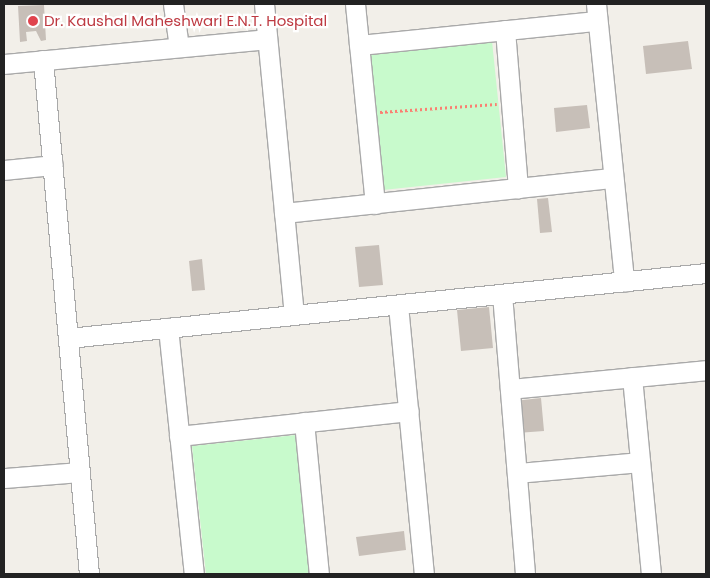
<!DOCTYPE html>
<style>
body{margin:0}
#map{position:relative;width:710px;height:578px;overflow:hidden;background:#f2efe9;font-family:Poppins,sans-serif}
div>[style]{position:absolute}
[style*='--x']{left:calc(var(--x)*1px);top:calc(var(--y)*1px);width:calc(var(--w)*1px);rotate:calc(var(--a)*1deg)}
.park>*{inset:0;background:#c8facc}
.building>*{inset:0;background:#c7bfb8}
.path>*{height:2.5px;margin-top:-1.25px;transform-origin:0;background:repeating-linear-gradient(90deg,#fa8072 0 2.5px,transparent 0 5px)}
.roads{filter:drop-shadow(1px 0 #a9a9a9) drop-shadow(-1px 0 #a9a9a9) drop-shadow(0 1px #a9a9a9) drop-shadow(0 -1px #a9a9a9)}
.minor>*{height:19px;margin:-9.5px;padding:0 9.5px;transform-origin:9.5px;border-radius:9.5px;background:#fff}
.dots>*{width:14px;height:14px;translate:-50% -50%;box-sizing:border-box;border:2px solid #fff;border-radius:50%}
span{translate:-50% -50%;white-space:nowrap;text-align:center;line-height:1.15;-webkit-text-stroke:4.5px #fff;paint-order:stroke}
.health-label{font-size:15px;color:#be3a42}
.left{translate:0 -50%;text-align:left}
.frame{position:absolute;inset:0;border:5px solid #222;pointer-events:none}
</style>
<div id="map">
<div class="park">
<div style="clip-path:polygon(492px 41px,506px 177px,383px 190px,370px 53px)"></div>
<div style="clip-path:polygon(296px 435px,310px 574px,206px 574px,192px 446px)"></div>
</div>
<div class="building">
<div style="clip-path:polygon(44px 5px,46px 40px,41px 41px,36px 31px,26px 32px,27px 41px,20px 42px,18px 6px)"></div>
<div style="clip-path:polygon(688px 41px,692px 69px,646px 74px,643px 46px)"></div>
<div style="clip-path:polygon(587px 105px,590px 128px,556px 132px,554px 108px)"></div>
<div style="clip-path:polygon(548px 198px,552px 232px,540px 233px,537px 199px)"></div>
<div style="clip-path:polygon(379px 245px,383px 285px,359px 287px,355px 247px)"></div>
<div style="clip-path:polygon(202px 259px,205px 290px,192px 291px,189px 261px)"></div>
<div style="clip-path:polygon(489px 307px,493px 348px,461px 351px,457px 310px)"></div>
<div style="clip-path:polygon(541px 398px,544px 431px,517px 433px,514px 401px)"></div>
<div style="clip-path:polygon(404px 531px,406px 550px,359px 556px,356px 537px)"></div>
</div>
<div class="path">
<div style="--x:380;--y:112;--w:117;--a:-3.9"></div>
</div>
<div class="roads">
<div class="minor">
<div style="--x:173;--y:4;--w:43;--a:82.1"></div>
<div style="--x:264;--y:4;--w:312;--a:84.5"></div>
<div style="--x:355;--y:4;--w:201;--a:84.3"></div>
<div style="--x:596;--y:4;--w:279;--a:84.2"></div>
<div style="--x:505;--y:30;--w:159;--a:85.3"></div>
<div style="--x:359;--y:45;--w:239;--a:-5.8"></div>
<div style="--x:43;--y:60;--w:516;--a:84.89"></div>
<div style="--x:4;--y:64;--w:264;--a:-5.4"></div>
<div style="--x:4;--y:170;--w:49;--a:-5.8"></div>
<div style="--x:284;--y:213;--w:331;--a:-6.1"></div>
<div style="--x:502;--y:294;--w:281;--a:85.3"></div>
<div style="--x:398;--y:305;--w:270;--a:84.5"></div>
<div style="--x:168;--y:328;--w:247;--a:84"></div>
<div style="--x:68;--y:338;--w:641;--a:-5.82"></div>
<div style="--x:632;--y:377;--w:198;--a:84.5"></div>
<div style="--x:510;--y:389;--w:197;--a:-5.5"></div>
<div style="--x:304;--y:422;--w:153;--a:84.4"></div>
<div style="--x:179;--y:436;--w:231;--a:-6.2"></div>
<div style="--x:517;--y:473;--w:123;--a:-5.1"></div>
<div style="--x:4;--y:478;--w:76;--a:-4.5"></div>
</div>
</div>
<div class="dots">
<div style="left:33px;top:21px;background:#e0444e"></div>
</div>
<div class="health-label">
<span class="left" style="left:44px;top:21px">Dr. Kaushal Maheshwari E.N.T. Hospital</span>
</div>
<div class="frame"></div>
</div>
